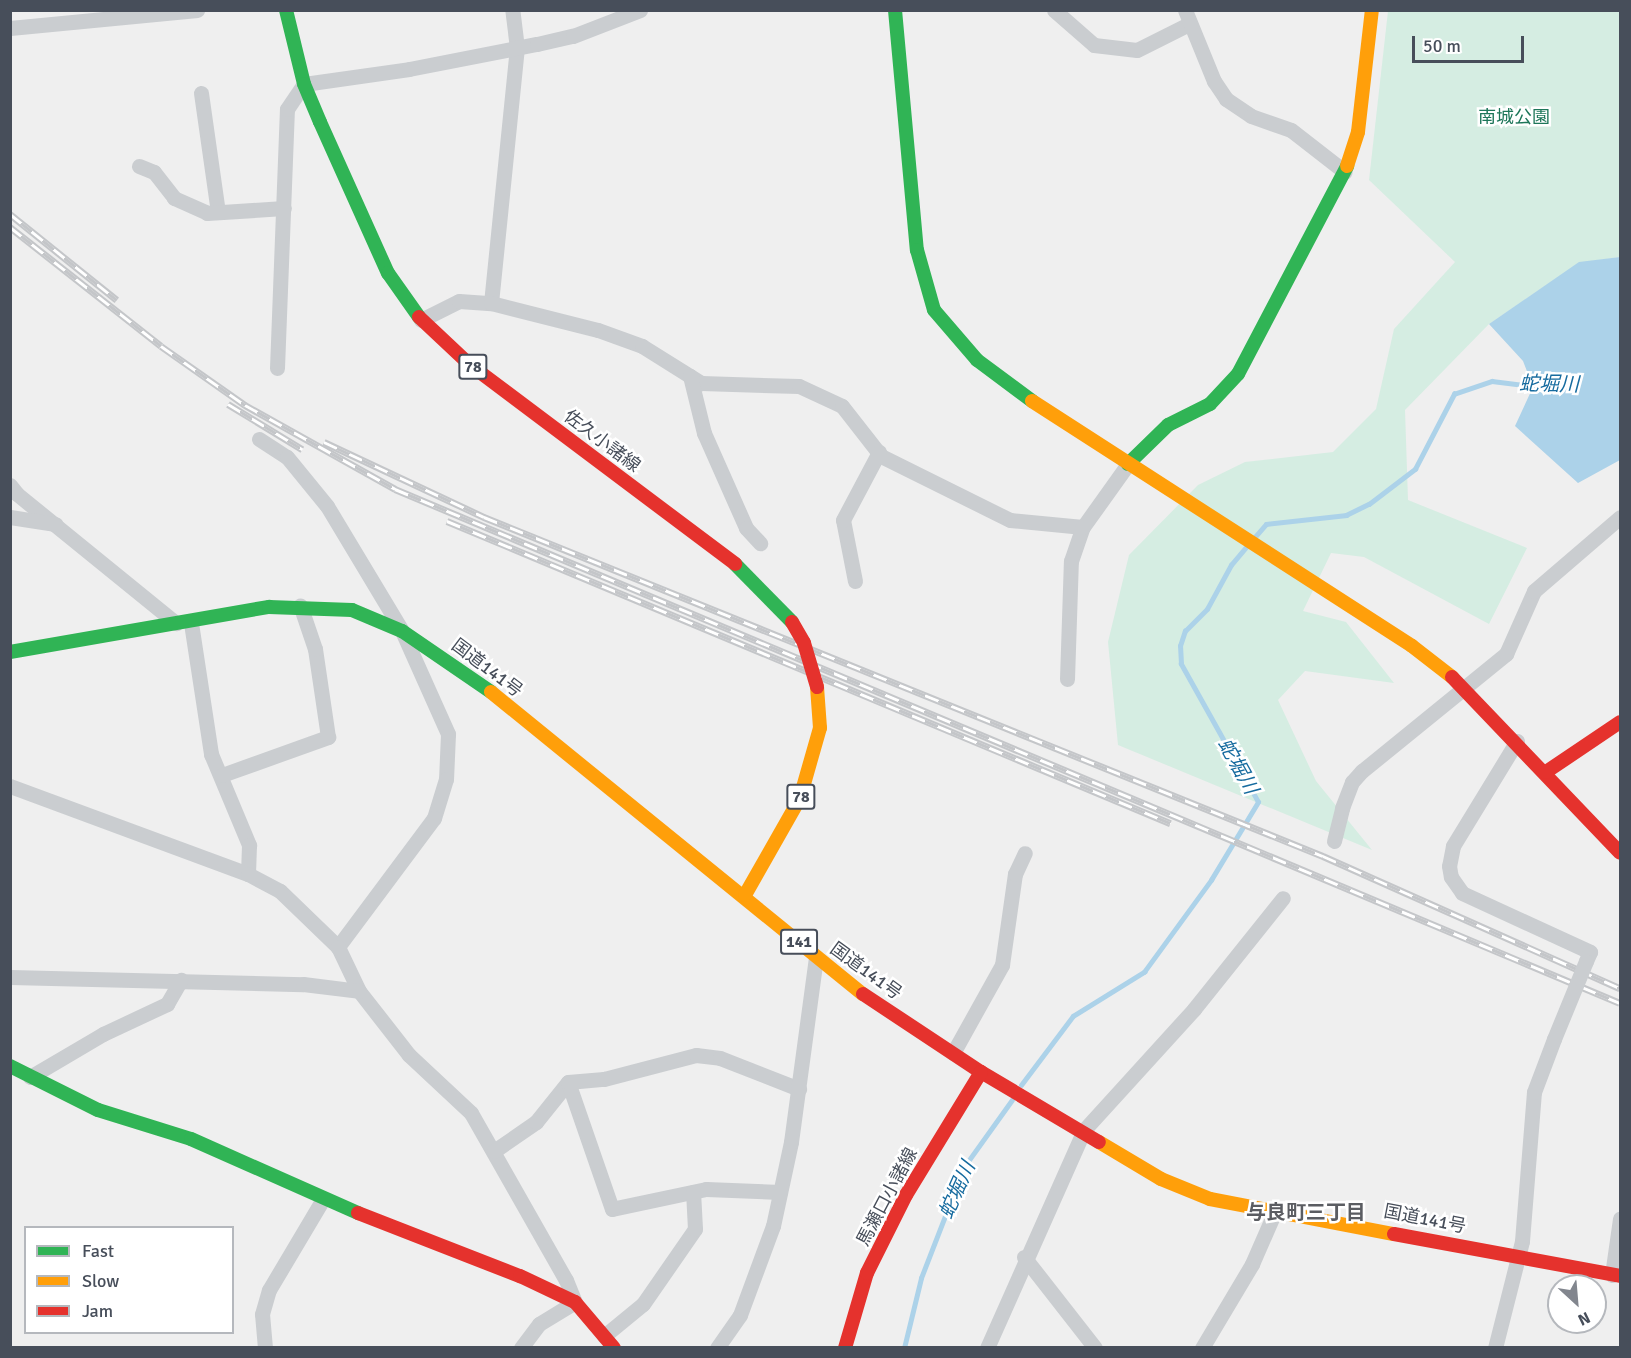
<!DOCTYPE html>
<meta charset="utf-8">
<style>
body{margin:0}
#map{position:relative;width:1631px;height:1358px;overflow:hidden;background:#efefef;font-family:Signika,"Noto Sans JP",sans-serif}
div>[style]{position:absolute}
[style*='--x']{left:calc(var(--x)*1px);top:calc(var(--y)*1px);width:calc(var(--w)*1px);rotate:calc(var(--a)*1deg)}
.green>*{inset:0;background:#d5ede2}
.water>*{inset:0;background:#acd2e9}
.stream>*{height:4.5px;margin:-2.25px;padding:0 2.25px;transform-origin:2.25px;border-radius:2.25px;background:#acd2e9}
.street>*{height:15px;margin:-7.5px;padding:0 7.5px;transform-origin:7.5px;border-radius:7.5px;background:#cacdd0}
.fast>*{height:14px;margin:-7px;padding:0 7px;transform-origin:7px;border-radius:7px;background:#30b455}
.slow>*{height:14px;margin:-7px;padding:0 7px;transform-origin:7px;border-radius:7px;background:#ff9f0a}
.jam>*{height:14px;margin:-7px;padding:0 7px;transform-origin:7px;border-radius:7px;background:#e5322d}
.rail>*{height:7px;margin-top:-3.5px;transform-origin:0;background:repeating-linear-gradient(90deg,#fff 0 14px,#c4c6c9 0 28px);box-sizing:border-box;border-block:2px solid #c4c6c9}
.street-bridge>*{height:15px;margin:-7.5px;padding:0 7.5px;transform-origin:7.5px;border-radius:7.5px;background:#cacdd0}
.jam-bridge>*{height:14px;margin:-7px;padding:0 7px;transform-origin:7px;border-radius:7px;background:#e5322d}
span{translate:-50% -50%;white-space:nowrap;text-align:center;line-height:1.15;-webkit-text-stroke:5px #fff;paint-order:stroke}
.shield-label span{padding:2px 4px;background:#fff;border:2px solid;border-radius:4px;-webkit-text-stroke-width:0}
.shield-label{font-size:16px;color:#474e5a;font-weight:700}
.park-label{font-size:18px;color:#1d7659}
.street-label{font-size:18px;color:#474e5a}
.water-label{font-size:20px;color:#166b9f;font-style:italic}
.neighbourhood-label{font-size:20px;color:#5b5d62;font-weight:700}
.frame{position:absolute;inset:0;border:12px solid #474e5a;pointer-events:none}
.legend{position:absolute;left:24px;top:1226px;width:210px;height:108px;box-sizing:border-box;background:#fff;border:2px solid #b5b8bd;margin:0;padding:8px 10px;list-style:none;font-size:18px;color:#474e5a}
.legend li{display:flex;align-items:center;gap:12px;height:30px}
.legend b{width:30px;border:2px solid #b5b8bd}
.north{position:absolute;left:1547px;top:1274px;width:60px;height:60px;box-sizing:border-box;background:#fff;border:2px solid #b5b8bd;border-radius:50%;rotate:154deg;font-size:16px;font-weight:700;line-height:24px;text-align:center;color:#474e5a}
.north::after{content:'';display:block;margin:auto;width:21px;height:27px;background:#82868e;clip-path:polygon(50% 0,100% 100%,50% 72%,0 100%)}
.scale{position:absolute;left:1412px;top:36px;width:112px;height:27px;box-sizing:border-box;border:3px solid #474e5a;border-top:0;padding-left:8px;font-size:18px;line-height:21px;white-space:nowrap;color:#474e5a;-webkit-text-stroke:4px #fff;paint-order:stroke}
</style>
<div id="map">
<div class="green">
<div style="clip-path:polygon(1388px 11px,1620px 11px,1620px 257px,1579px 263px,1489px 324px,1405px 410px,1408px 500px,1527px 548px,1489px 624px,1364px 557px,1331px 553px,1303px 611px,1346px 622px,1394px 683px,1305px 671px,1278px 700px,1316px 781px,1372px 850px,1118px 745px,1108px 642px,1129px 555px,1198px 485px,1245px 462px,1333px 452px,1376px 409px,1394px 329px,1455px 262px,1369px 180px)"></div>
</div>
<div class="water">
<div style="clip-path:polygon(1620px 257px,1620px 460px,1578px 483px,1515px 426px,1533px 387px,1523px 361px,1489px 324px,1579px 262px)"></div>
</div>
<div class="stream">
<div style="--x:1254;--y:538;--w:18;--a:-49"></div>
<div style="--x:1266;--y:524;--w:81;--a:-6.4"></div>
<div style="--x:1346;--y:515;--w:25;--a:-26"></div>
<div style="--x:1369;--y:504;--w:58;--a:-37.3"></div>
<div style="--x:1415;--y:469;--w:85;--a:-62.5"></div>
<div style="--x:1454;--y:394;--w:40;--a:-18.9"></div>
<div style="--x:1492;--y:381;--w:47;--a:7.3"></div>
<div style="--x:1021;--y:1085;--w:86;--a:-53"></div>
<div style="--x:1073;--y:1016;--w:84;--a:-31.8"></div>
<div style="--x:1144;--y:972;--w:114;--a:-53.9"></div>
<div style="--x:1211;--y:880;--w:91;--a:-58.9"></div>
<div style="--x:1258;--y:802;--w:158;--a:-119.2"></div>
<div style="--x:1181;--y:664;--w:18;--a:-93"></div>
<div style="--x:1180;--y:646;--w:16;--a:-72"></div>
<div style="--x:1185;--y:631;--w:31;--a:-45"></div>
<div style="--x:1207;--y:609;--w:50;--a:-61.4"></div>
<div style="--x:1231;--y:565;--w:25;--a:-50"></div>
<div style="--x:904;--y:1348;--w:72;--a:-76.3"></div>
<div style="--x:921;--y:1278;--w:119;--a:-68.8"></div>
<div style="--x:964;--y:1167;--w:82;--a:-54.4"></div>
</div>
<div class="street">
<div style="--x:1054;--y:10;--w:53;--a:41.2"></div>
<div style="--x:1094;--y:45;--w:43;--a:6.6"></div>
<div style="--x:1137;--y:50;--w:58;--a:-26.6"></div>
<div style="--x:1185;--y:10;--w:77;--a:67.8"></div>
<div style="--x:1214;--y:81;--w:22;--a:56"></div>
<div style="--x:1226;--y:99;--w:30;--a:34"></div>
<div style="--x:1251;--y:116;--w:42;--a:19.3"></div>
<div style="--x:1291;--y:130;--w:68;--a:37.9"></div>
<div style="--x:10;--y:28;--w:188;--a:-5.5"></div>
<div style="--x:201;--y:93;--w:120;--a:81.9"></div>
<div style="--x:139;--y:166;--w:16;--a:22"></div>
<div style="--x:154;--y:172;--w:33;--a:52"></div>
<div style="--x:174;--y:198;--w:36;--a:24"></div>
<div style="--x:207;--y:213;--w:77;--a:-3.7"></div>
<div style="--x:491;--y:303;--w:256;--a:-84.2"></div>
<div style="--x:517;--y:48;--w:38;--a:-97"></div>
<div style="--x:421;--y:320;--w:42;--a:-26.6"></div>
<div style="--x:459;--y:301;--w:32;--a:4"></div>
<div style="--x:491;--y:303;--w:110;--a:14.2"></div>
<div style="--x:598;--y:330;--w:47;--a:20"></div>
<div style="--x:642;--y:346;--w:70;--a:32.1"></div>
<div style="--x:701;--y:383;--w:98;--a:1.8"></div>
<div style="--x:799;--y:386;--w:47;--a:24.9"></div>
<div style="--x:842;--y:406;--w:63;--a:52"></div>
<div style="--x:881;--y:456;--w:144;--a:26.4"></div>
<div style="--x:1010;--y:520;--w:73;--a:5.5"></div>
<div style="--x:277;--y:368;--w:259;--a:-87.8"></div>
<div style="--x:287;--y:109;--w:30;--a:-56"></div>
<div style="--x:304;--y:84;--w:106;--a:-8.1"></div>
<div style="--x:409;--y:69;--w:130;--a:-11.1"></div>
<div style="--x:537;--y:44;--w:37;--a:-13"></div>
<div style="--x:573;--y:36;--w:72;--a:-21.2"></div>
<div style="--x:690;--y:376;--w:59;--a:76.2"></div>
<div style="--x:704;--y:433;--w:104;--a:66.1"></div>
<div style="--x:746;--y:528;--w:21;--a:47"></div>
<div style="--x:259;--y:439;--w:33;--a:33"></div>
<div style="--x:287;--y:457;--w:63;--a:50.8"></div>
<div style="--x:327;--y:506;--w:146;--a:59"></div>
<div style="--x:402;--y:631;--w:113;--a:65.9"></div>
<div style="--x:448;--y:734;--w:45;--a:92.5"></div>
<div style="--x:446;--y:779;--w:41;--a:107.1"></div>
<div style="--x:434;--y:818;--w:161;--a:126.7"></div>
<div style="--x:10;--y:485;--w:11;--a:52"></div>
<div style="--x:17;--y:494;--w:205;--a:39.1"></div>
<div style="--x:10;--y:517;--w:46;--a:8.8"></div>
<div style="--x:855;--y:581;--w:62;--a:-101.1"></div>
<div style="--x:843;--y:520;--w:77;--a:-62.1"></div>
<div style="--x:191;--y:623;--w:133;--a:81.3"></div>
<div style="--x:211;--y:754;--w:99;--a:67.3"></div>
<div style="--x:249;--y:845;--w:29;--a:92"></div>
<div style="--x:1067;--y:679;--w:118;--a:-88.1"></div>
<div style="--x:1071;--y:561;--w:36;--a:-71"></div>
<div style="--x:1083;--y:527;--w:77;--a:-54.5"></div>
<div style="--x:1517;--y:741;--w:123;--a:121.4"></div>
<div style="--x:1453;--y:846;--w:20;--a:101"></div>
<div style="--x:1449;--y:866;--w:11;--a:80"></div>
<div style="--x:1451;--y:877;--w:19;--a:55"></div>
<div style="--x:1462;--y:893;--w:141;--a:24.7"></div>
<div style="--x:1590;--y:952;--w:10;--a:114"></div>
<div style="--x:222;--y:775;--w:113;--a:-19.7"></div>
<div style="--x:328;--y:737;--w:89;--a:-98.4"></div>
<div style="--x:315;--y:649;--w:46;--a:-108.8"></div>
<div style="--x:10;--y:786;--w:254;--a:20.3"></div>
<div style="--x:248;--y:874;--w:36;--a:28"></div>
<div style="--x:280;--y:891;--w:81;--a:44"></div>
<div style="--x:338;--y:947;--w:49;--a:64.5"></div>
<div style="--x:359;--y:991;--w:81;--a:52"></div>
<div style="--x:409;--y:1055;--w:85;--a:43.1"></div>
<div style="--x:471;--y:1113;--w:192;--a:60.4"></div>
<div style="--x:566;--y:1280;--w:24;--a:68"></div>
<div style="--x:575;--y:1302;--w:42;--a:148.6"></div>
<div style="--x:539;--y:1324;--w:30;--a:127"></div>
<div style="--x:1334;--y:841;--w:34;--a:-76"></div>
<div style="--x:1342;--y:808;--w:28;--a:-69"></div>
<div style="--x:1352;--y:782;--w:15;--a:-48"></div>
<div style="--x:1362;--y:771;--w:186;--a:-39.1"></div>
<div style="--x:1506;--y:654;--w:69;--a:-66"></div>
<div style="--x:1534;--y:591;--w:113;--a:-40.7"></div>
<div style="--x:10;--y:977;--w:293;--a:1.4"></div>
<div style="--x:303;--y:984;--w:56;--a:7.1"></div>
<div style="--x:953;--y:1053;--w:101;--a:-60.9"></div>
<div style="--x:1002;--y:965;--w:92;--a:-81.9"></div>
<div style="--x:1015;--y:874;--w:23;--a:-65"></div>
<div style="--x:30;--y:1077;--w:85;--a:-30.5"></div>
<div style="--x:103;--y:1034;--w:71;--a:-25.1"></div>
<div style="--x:167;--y:1004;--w:28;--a:-60"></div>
<div style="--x:494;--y:1151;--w:51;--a:-34.6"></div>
<div style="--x:536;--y:1122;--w:51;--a:-51.3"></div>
<div style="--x:780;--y:1192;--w:74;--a:-177.7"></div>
<div style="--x:706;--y:1189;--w:96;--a:168"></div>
<div style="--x:612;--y:1209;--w:134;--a:-109.1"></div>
<div style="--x:568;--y:1082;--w:36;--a:-5"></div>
<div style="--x:604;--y:1079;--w:95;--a:-14.6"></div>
<div style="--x:696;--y:1055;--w:24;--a:7"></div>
<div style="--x:720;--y:1058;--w:85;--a:21.4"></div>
<div style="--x:1024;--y:1257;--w:115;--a:52"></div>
<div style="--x:1612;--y:1275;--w:57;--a:-81.9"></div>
<div style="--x:604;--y:1336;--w:50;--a:-39.4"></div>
<div style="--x:643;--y:1304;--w:91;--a:-55.3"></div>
<div style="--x:695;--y:1229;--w:37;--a:-93"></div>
<div style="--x:265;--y:1348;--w:34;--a:-95"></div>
<div style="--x:262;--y:1314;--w:25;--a:-74"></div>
<div style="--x:269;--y:1290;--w:106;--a:-59.3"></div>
<div style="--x:717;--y:1348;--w:40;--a:-55.1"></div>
<div style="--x:740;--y:1315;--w:95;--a:-69.7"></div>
<div style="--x:773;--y:1226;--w:86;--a:-77.9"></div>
<div style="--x:791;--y:1142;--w:187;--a:-82.3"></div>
<div style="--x:987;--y:1348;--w:239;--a:-66"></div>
<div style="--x:1084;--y:1130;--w:164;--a:-47.7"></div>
<div style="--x:1194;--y:1009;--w:142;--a:-51.3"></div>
<div style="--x:1202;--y:1348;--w:98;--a:-59.2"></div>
<div style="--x:1252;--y:1264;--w:60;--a:-66.4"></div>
<div style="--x:1495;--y:1348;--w:110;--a:-75.8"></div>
<div style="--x:1522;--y:1241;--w:149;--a:-85.4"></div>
<div style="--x:1534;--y:1092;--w:57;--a:-69.3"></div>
</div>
<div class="fast">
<div style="--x:286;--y:10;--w:76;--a:76.3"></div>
<div style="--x:304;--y:84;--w:41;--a:67.2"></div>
<div style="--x:320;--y:122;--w:166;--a:65.8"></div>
<div style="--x:388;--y:273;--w:54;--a:54.8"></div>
<div style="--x:895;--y:10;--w:241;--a:84.8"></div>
<div style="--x:917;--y:250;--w:62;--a:74.2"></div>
<div style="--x:934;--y:310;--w:66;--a:49.3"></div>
<div style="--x:977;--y:360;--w:69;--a:36.7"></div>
<div style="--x:1128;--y:464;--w:56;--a:-44.3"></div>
<div style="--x:1168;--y:425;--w:47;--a:-26.6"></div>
<div style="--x:1210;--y:404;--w:41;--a:-47"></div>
<div style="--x:1238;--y:374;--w:235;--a:-62.3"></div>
<div style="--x:735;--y:564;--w:81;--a:45.5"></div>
<div style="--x:10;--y:652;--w:263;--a:-9.9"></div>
<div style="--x:269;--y:607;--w:83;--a:2.1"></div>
<div style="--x:352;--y:610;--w:54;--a:22.8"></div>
<div style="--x:402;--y:631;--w:108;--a:34.4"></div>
<div style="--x:10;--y:1066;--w:98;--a:26.6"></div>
<div style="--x:98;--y:1110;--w:97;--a:17.3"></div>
<div style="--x:191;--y:1139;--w:183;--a:23.9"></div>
</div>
<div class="slow">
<div style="--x:1347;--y:166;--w:36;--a:-72"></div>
<div style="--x:1358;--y:132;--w:123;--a:-83.5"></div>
<div style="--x:1032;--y:401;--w:452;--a:32.8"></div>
<div style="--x:1412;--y:646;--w:51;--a:37.8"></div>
<div style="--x:491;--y:692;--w:479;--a:39.1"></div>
<div style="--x:745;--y:895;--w:112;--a:-60.4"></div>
<div style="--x:800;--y:798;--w:73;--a:-74.1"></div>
<div style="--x:820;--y:728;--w:41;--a:-94.2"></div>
<div style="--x:1099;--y:1142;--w:72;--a:30.8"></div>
<div style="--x:1161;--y:1179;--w:53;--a:22.2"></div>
<div style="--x:1210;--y:1199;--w:187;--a:10.8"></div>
</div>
<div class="jam">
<div style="--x:419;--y:317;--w:69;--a:43.2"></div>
<div style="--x:469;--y:364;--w:333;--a:36.9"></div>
<div style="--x:1452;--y:677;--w:243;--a:46.3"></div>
<div style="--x:1546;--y:772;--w:89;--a:-34"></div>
<div style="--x:863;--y:994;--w:141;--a:33.5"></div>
<div style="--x:981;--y:1072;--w:137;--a:30.7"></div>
<div style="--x:358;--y:1213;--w:174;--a:21.3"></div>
<div style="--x:520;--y:1276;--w:61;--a:25.3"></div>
<div style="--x:575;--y:1302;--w:60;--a:49.7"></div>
<div style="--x:1394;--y:1234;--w:230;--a:10.5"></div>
<div style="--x:845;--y:1348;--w:78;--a:-73.7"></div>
<div style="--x:867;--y:1273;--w:87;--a:-63.4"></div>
<div style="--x:906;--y:1195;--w:144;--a:-58.6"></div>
</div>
<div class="rail">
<div style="--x:10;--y:214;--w:137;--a:38.8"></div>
<div style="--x:10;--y:227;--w:192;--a:38.2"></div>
<div style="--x:161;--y:346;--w:103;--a:35.1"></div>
<div style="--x:245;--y:405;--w:172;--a:29.2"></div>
<div style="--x:395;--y:489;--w:1328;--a:22.76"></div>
<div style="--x:228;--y:404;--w:87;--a:31.3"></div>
<div style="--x:324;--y:442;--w:177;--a:25.1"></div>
<div style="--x:484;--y:517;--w:905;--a:22"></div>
<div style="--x:1323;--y:856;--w:325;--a:24"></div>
<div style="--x:447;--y:521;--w:784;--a:22.67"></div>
</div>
<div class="street-bridge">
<div style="--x:1554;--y:1039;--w:84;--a:-67.7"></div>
</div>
<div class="jam-bridge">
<div style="--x:792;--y:622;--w:24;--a:60"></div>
<div style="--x:804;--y:643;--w:46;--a:73.5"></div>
</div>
<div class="shield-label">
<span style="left:473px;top:367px">78</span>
<span style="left:801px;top:797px">78</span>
<span style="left:799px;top:942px">141</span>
</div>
<div class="park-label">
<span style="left:1514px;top:117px">南城公園</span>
</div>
<div class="street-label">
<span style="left:602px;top:441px;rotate:37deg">佐久小諸線</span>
<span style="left:487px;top:668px;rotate:37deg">国道141号</span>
<span style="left:866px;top:971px;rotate:36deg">国道141号</span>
<span style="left:887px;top:1197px;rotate:-62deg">馬瀬口小諸線</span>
<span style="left:1425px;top:1219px;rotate:11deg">国道141号</span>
</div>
<div class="water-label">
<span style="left:1549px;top:384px;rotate:1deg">蛇堀川</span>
<span style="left:1238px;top:766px;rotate:61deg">蛇堀川</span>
<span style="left:957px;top:1190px;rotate:-66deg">蛇堀川</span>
</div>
<div class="neighbourhood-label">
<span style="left:1306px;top:1212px">与良町三丁目</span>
</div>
<div class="frame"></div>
<ul class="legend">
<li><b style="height:8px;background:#30b455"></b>Fast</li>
<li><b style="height:8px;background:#ff9f0a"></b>Slow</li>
<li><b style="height:8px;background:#e5322d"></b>Jam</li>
</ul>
<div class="north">N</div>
<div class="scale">50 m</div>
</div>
